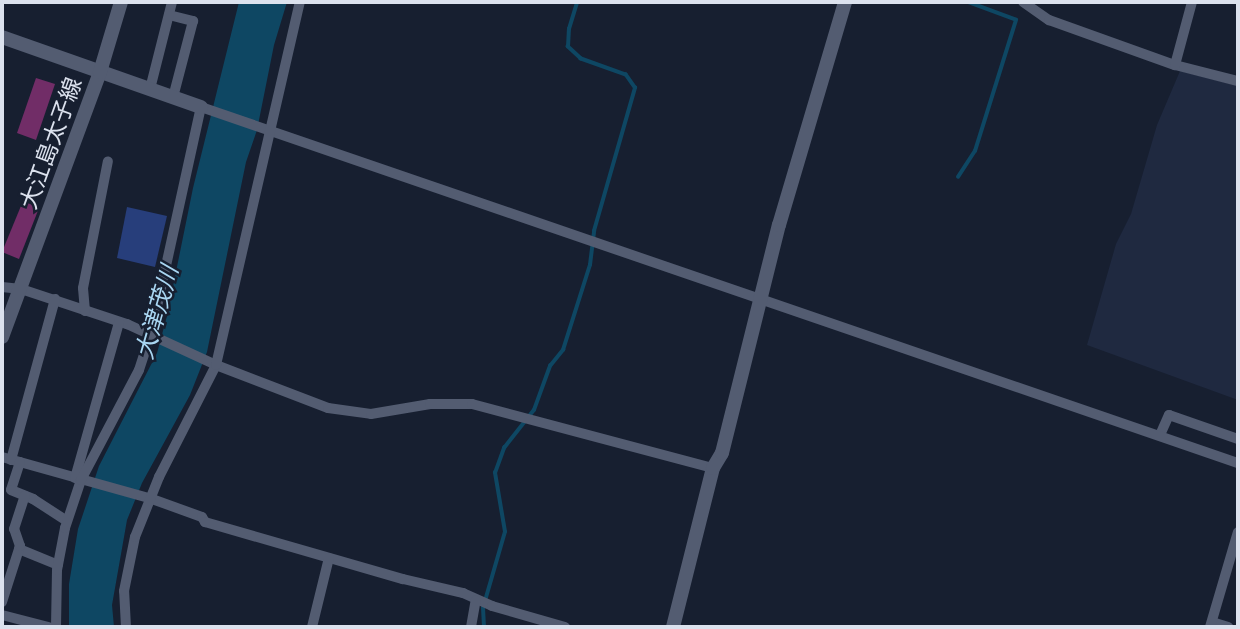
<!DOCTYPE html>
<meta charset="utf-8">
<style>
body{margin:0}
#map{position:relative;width:1240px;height:629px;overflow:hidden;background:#171f30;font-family:"Noto Sans","Noto Sans JP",sans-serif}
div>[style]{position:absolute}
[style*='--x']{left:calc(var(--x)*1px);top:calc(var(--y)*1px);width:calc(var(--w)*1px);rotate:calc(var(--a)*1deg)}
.built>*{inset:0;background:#1f2940}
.green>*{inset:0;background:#273e7b}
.water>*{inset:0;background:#0e4763}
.stream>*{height:3.5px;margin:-1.75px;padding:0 1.75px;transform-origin:1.75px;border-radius:1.75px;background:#0e4763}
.building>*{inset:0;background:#712d67}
.street>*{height:10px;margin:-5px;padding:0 5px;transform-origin:5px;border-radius:5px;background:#535c71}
.secondary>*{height:14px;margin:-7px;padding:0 7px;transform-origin:7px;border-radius:7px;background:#535c71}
span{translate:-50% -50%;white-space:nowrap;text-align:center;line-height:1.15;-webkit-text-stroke:5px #171f30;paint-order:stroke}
.street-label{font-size:23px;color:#dce2ee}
.water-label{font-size:24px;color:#a9d6f2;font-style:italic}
.frame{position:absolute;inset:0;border:4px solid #dce2ee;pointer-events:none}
</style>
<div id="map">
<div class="built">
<div style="clip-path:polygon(1180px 71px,1238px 86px,1238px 400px,1087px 345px,1116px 244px,1131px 214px,1157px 125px)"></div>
</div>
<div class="green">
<div style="clip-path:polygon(127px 207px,167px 216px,155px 267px,117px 258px)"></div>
</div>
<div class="water">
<div style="clip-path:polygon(239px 2px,287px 2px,274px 45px,257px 130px,246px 162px,207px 352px,190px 395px,142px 483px,127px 520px,112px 605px,114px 627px,69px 627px,69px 584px,78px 529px,99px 466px,157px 353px,167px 316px,193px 188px)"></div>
</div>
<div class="stream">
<div style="--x:958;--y:177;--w:31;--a:-57"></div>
<div style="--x:975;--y:151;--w:137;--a:-72.6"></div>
<div style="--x:1016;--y:20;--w:52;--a:-159.8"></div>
<div style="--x:484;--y:627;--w:19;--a:-93"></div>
<div style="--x:483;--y:608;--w:79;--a:-73.9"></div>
<div style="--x:505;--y:532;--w:60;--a:-99.6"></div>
<div style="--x:495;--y:473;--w:27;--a:-70"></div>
<div style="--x:504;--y:448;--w:48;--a:-51.7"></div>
<div style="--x:534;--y:410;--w:47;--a:-70"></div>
<div style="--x:550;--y:366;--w:21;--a:-51"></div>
<div style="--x:563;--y:350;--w:89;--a:-72.4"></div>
<div style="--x:590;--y:265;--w:34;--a:-83"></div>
<div style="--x:594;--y:231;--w:149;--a:-74"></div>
<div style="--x:635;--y:88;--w:16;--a:-125"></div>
<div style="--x:626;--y:75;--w:48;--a:-160.4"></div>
<div style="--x:581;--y:59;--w:18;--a:-137"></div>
<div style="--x:568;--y:47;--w:18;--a:-87"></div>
<div style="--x:569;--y:29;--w:28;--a:-73"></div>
</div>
<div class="building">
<div style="clip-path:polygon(36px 78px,55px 84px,36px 140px,17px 133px)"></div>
<div style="clip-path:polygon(23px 201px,39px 208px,19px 259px,2px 252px)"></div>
</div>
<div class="street">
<div style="--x:1023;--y:2;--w:32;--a:35"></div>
<div style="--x:1049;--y:20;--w:134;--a:19.7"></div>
<div style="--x:1175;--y:65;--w:65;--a:14.3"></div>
<div style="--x:169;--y:15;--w:25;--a:14"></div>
<div style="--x:193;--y:21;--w:79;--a:104.7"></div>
<div style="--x:1175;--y:65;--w:65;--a:-74.9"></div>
<div style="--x:150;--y:89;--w:90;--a:-75.8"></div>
<div style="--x:2;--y:287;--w:19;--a:6"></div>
<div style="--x:21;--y:289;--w:112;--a:18.3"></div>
<div style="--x:127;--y:324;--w:98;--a:24.7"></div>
<div style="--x:216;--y:365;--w:120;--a:21"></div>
<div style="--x:328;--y:408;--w:43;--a:7.9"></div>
<div style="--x:371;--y:414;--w:60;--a:-9.6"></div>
<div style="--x:430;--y:404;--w:42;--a:0"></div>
<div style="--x:472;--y:404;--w:249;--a:14.9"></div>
<div style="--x:85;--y:311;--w:23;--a:-95"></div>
<div style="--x:83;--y:288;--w:129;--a:-78.9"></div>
<div style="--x:1160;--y:435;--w:22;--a:-66"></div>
<div style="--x:1169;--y:415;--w:73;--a:19.2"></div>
<div style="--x:2;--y:457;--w:156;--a:15.6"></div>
<div style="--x:152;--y:499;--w:53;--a:19.8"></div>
<div style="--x:202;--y:517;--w:6;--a:59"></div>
<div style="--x:205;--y:522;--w:206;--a:16.1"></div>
<div style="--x:403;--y:579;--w:62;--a:13.1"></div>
<div style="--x:463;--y:593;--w:32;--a:24"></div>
<div style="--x:492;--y:606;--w:76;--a:16"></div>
<div style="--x:11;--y:460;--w:167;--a:-74.7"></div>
<div style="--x:20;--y:462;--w:29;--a:108"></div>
<div style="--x:11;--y:490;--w:24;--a:22"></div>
<div style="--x:33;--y:499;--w:40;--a:32.9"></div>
<div style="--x:75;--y:478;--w:162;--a:-74.2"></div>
<div style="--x:19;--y:549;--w:42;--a:22.3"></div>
<div style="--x:2;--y:602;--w:59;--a:-72.2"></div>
<div style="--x:20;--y:546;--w:18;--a:-109"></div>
<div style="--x:14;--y:529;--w:35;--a:-72"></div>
<div style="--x:2;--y:615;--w:48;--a:14.6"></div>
<div style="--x:1212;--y:622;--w:17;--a:17"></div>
<div style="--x:56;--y:627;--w:57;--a:-89"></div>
<div style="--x:57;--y:570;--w:43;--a:-79.2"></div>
<div style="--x:65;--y:528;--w:51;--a:-71.6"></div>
<div style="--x:81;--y:480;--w:124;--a:-62.2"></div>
<div style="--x:139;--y:370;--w:38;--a:-72"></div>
<div style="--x:151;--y:334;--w:232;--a:-77.6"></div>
<div style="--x:201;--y:107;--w:1096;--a:18.95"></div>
<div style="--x:126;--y:627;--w:36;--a:-93"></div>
<div style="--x:124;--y:591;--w:55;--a:-78.5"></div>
<div style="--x:135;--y:537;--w:65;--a:-68.2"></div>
<div style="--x:159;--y:477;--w:126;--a:-63"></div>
<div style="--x:216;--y:365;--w:373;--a:-77"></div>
<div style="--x:312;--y:627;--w:71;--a:-76.2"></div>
<div style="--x:471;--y:627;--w:27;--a:-80"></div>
<div style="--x:1210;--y:627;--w:99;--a:-73.6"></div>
</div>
<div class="secondary">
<div style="--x:2;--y:37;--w:211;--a:19.4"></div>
<div style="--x:2;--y:337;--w:283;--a:-69.7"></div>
<div style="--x:100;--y:72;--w:73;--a:-73.3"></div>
<div style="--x:673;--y:627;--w:164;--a:-75.9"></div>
<div style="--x:713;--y:468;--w:17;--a:-59"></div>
<div style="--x:722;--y:453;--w:235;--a:-76"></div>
<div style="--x:779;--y:225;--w:233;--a:-73.5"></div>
</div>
<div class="street-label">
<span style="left:50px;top:143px;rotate:-70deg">大江島太子線</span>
</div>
<div class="water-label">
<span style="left:156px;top:312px;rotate:-74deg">大津茂川</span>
</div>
<div class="frame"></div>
</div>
